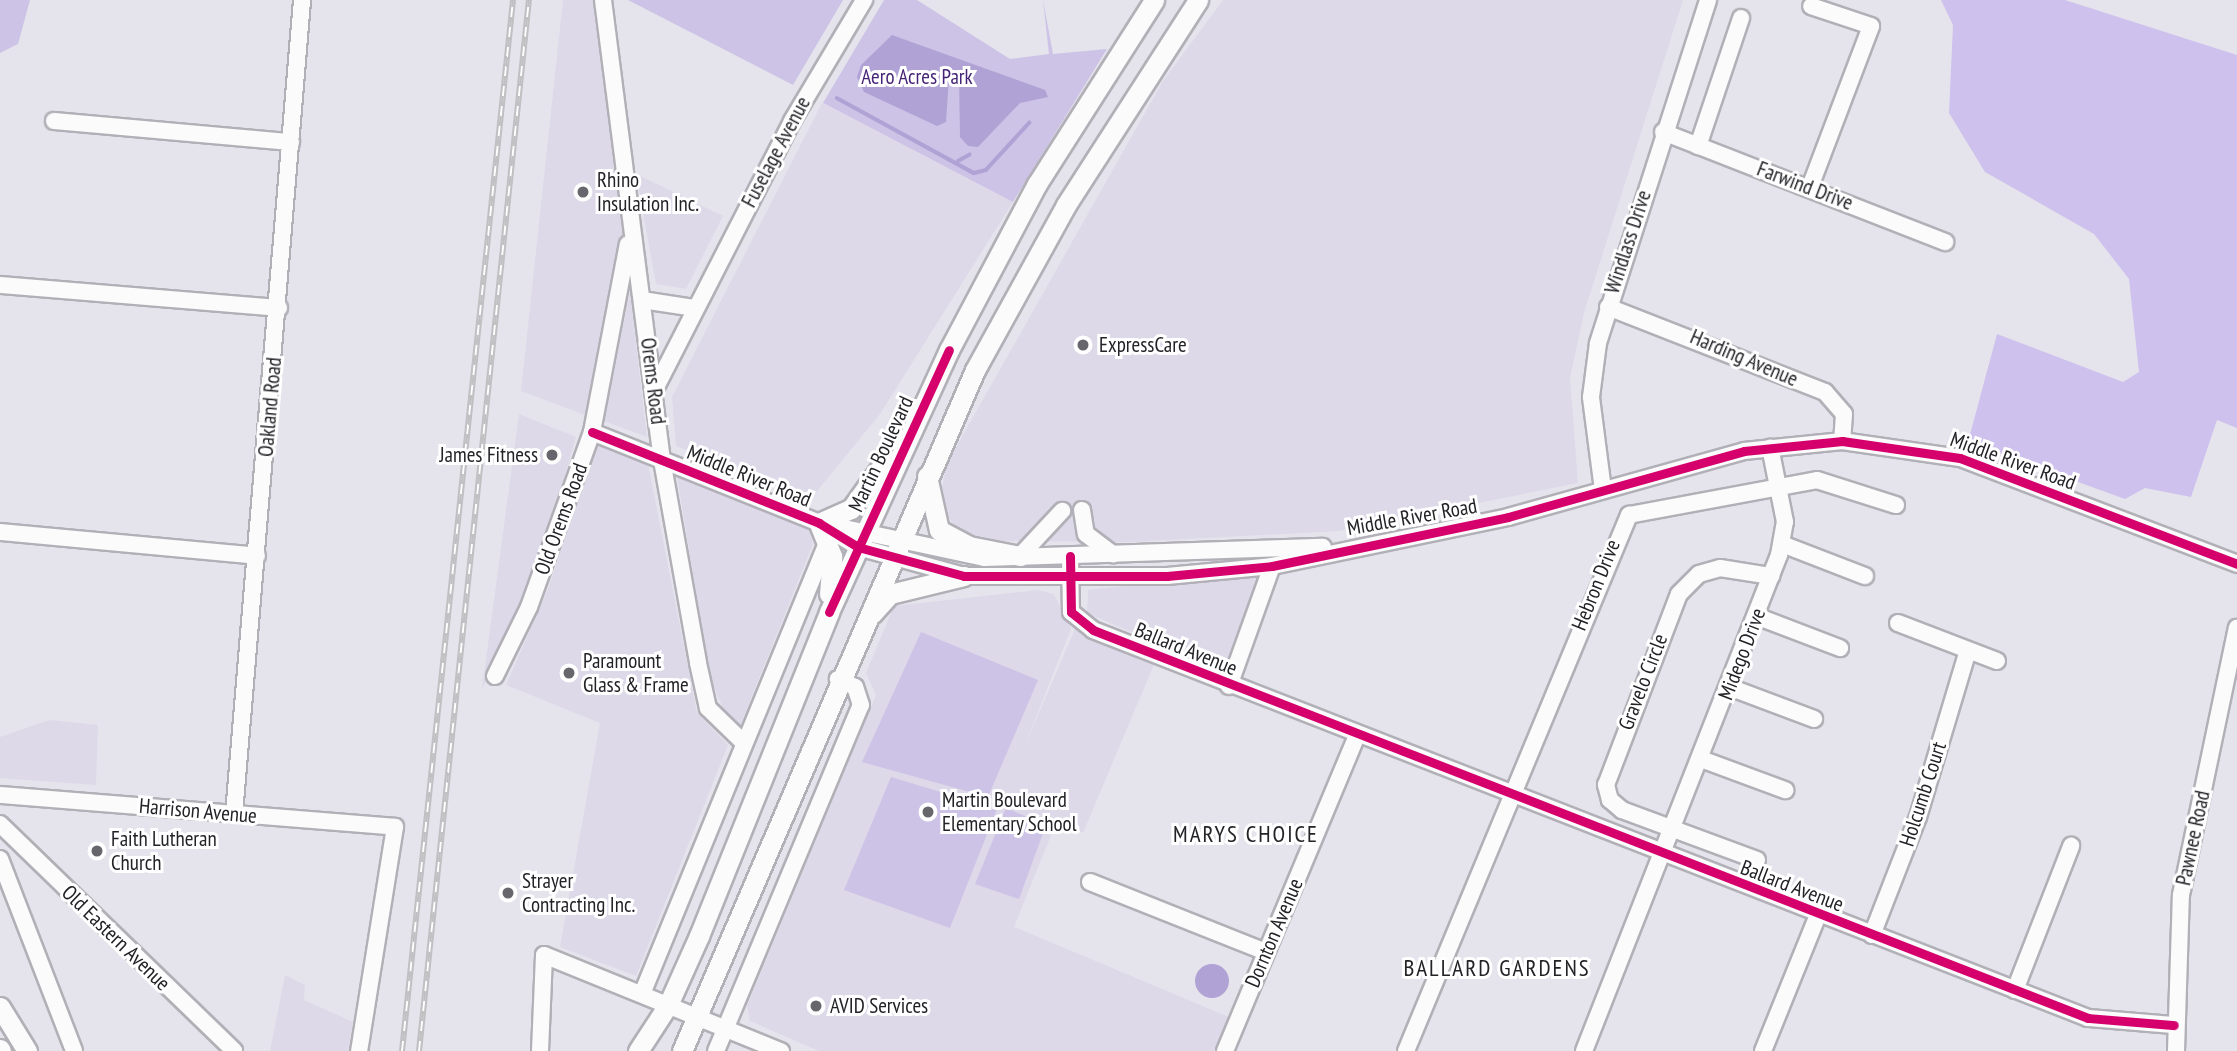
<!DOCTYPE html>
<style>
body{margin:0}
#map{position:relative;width:2237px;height:1051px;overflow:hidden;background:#e5e4ec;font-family:"PT Sans Narrow",sans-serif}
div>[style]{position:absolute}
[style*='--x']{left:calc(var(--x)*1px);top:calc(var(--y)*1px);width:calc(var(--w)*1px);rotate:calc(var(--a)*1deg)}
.built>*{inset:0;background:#ddd9e9}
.green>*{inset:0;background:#cdc3e6}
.forest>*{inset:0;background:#cec1ed}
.water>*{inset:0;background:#b1a2d5}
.round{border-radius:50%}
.stream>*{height:3.5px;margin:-1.75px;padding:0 1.75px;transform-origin:1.75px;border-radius:1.75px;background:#b1a2d5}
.roads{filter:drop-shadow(2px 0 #b2b0b7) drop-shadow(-2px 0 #b2b0b7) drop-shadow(0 2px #b2b0b7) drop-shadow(0 -2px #b2b0b7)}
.minor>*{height:16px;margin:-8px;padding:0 8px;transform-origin:8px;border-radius:8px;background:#fbfbfc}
.major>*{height:19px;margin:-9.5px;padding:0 9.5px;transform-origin:9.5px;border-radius:9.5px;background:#fbfbfc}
.rail>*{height:6px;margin-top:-3px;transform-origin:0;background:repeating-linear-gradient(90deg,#fff 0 10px,#c0bfc2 0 20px);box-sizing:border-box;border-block:2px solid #c0bfc2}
.cycleway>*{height:9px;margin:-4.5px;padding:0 4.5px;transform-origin:4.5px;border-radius:4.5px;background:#d6006c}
.dots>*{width:19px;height:19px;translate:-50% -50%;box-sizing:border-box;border:4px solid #fff;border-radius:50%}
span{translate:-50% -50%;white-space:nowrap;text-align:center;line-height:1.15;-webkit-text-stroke:6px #fff;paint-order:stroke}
.park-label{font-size:21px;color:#462477}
.street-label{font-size:21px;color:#232227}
.poi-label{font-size:21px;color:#232227}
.left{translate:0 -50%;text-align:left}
.right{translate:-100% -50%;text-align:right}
.neighbourhood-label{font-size:23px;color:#232227;letter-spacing:2px}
</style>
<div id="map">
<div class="built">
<div style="clip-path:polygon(563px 0,598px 0,626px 225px,585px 415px,521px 391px)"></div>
<div style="clip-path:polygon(1223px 0,1683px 0,1584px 313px,1570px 378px,1578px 483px,1339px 531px,1130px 542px,1002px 541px,962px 532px,950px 520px,939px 505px,946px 465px,1163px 81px)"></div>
<div style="clip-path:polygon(822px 103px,1013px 202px,880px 414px,809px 501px,676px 446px,672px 397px)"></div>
<div style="clip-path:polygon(636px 174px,723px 216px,686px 289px,656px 284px)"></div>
<div style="clip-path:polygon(630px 292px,647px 437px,604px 421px)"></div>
<div style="clip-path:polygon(519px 414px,576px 437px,534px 580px,482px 689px)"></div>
<div style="clip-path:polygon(598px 444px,648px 464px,697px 713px,728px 745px,636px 976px,560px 947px,600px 723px,506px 685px,548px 589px)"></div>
<div style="clip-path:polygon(677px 476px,810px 530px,813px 544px,740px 726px,728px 720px,710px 678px)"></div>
<div style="clip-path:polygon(1265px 571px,1229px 674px,1087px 613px,1088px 590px)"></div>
<div style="clip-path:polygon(1038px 590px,1054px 594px,1071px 629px,1023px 750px,1075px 629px,1155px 662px,1083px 833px,1056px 823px,1014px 927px,1229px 1017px,1214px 1051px,819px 1051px,750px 1021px,747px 1006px,876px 695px,866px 673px,894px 606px)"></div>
<div style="clip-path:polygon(49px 720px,98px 725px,96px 785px,0 778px,0 737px)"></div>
<div style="clip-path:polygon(285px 975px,305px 985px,304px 1000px,353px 1022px,348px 1051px,270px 1051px)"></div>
</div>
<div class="green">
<div style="clip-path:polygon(0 0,30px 0,18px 44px,0 53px)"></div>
<div style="clip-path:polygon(628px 0,843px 0,793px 85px)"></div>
<div style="clip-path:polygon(884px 0,917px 0,1010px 59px,1049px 54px,1043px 0,1053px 54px,1107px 49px,1013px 202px,823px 103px)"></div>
<div style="clip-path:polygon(921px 632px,1038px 680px,988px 797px,862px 762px)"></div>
<div style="clip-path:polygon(891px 777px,997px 809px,950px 928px,844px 890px)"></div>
<div style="clip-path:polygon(1006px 808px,1046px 825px,1019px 899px,975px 884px)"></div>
</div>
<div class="forest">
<div style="clip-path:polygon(1941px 0,2065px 0,2237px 55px,2237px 428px,2217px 420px,2191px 497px,2145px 488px,2125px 499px,1968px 442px,1997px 334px,2123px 382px,2139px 372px,2129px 279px,2094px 234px,1985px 172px,1949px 113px,1953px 25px)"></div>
</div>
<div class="water">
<div style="clip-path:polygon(892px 35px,1045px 90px,1048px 97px,1020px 103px,978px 147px,968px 146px,960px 137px,959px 76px,949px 78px,946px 122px,937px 126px,864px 92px,857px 77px,861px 65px)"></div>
<div class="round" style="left:1195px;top:964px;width:34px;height:34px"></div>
</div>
<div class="stream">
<div style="--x:837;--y:98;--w:156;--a:28.7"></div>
<div style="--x:974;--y:173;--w:12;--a:-14"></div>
<div style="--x:986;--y:170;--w:64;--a:-47.5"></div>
<div style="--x:958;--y:161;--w:13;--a:-29"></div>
</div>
<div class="roads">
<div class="minor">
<div style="--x:603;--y:0;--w:464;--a:82.7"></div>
<div style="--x:662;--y:460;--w:206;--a:79.9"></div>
<div style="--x:698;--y:663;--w:46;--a:77.5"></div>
<div style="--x:708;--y:708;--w:50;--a:44.2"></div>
<div style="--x:54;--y:121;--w:238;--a:5.1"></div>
<div style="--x:1663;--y:132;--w:303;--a:21.3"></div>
<div style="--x:1698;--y:146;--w:135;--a:-71.4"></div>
<div style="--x:1810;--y:187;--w:172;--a:-69.2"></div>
<div style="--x:1871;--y:26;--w:63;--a:-161.6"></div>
<div style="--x:0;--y:285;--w:280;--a:4.7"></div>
<div style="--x:642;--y:300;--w:54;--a:8.6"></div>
<div style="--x:1608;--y:307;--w:233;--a:21.4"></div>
<div style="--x:1825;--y:392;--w:29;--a:49"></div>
<div style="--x:1844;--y:414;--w:27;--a:94"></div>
<div style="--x:655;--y:389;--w:301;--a:-62.9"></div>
<div style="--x:792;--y:121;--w:141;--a:-59.2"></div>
<div style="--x:592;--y:432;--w:245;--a:21.8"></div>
<div style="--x:819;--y:523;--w:46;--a:31.6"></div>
<div style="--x:858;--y:547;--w:110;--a:15.3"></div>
<div style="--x:964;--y:576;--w:203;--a:0"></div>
<div style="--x:1167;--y:576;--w:105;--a:-5.4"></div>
<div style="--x:1272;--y:566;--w:241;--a:-11.7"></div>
<div style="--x:1508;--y:517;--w:245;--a:-15.6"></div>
<div style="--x:1744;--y:451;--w:99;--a:-5.8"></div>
<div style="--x:1842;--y:441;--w:119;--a:8.2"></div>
<div style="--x:1960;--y:458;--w:297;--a:20.9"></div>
<div style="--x:1603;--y:490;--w:94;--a:-97.4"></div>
<div style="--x:1591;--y:397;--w:54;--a:-82.6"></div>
<div style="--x:1598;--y:343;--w:360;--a:-72.2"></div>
<div style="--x:1082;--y:510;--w:24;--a:81"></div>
<div style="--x:1086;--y:534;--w:34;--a:37"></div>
<div style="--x:821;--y:523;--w:167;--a:12.1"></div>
<div style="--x:984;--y:558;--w:339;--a:-1.9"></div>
<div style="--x:0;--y:532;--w:258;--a:5.3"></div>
<div style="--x:1782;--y:544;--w:89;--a:21.1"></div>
<div style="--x:1020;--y:556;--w:62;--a:-47"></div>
<div style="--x:1070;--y:556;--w:56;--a:89"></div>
<div style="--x:1071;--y:612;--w:28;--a:39"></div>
<div style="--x:1093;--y:630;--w:1068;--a:21.3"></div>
<div style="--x:2088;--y:1018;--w:86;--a:4.7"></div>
<div style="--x:1756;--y:616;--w:90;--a:20.9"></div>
<div style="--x:1898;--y:623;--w:106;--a:21"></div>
<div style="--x:495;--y:676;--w:77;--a:-63.8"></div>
<div style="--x:529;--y:607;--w:186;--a:-70.2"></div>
<div style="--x:592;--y:432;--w:191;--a:-79.2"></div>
<div style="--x:1229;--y:686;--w:127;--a:-70.3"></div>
<div style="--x:1729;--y:687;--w:91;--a:20.6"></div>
<div style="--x:1701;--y:759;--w:90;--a:20.3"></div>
<div style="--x:0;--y:795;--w:396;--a:4.6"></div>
<div style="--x:395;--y:827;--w:227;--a:99.1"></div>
<div style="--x:234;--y:814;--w:817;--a:-85.22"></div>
<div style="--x:0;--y:824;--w:326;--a:44.1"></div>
<div style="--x:0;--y:859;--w:206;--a:68.9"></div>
<div style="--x:1757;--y:860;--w:144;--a:-159.7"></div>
<div style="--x:1622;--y:810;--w:16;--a:-140"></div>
<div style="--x:1610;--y:800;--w:16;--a:-105"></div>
<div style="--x:1606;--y:785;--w:204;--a:-69.1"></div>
<div style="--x:1679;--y:594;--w:28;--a:-45"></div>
<div style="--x:1699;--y:574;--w:22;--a:-16"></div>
<div style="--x:1720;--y:568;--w:52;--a:8.9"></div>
<div style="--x:1090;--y:882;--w:189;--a:21.7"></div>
<div style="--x:1872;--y:935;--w:127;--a:-68.7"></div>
<div style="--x:1918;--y:817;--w:174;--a:-73.3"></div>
<div style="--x:2015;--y:990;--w:155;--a:-68.7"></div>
<div style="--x:642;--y:994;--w:488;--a:-67.7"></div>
<div style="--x:540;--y:1051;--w:96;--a:-87.6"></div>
<div style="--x:544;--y:955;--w:256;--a:22.1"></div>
<div style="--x:716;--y:1051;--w:375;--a:-67.3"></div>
<div style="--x:861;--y:705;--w:19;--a:-108"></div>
<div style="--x:855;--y:687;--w:19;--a:-155"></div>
<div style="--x:1225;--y:1051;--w:339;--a:-67.3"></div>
<div style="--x:1406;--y:1051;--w:581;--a:-67.41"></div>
<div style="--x:1629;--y:515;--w:191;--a:-10.5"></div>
<div style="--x:1817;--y:480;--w:83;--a:17.6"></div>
<div style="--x:1584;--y:1051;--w:533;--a:-68.54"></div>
<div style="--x:1779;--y:555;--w:34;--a:-80"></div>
<div style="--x:1785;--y:522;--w:76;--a:-101.3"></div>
<div style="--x:1763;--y:1051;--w:147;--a:-68"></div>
<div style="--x:2176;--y:1051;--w:156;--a:-88.2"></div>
<div style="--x:2181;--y:895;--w:273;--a:-78.2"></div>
</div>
<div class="major">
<div style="--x:927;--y:476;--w:55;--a:77.5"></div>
<div style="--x:939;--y:530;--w:34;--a:28"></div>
<div style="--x:969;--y:546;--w:52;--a:11.1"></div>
<div style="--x:829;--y:594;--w:38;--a:-85"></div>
<div style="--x:832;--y:556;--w:35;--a:-112"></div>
<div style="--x:819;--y:523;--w:35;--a:-24"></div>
<div style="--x:851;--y:509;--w:60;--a:-54.5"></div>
<div style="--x:872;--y:614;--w:27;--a:-48"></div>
<div style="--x:890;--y:594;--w:76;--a:-13.7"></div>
<div style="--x:0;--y:1007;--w:52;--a:58.5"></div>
<div style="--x:0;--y:1049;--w:2;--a:63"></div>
<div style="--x:638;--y:1051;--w:55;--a:-56.9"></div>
<div style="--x:668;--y:1005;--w:76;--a:-65.8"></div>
<div style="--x:699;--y:936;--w:349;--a:-68.1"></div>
<div style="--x:829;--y:612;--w:288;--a:-65.4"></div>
<div style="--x:949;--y:350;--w:188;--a:-62.1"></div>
<div style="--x:1037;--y:184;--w:218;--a:-57.5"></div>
<div style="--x:682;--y:1051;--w:741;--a:-66.72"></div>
<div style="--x:975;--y:370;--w:188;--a:-61.1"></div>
<div style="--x:1066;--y:205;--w:244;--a:-57.2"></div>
</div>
</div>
<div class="rail">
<div style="--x:402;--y:1051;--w:1057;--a:-83.97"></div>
<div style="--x:419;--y:1051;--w:1057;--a:-84.03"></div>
</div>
<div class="cycleway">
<div style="--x:592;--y:432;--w:245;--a:21.8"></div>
<div style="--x:819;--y:523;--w:46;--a:31.6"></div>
<div style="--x:858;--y:547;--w:110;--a:15.3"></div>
<div style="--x:964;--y:576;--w:203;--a:0"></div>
<div style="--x:1167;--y:576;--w:105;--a:-5.4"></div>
<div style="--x:1272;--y:566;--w:241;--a:-11.7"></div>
<div style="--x:1508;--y:517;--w:245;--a:-15.6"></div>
<div style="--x:1744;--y:451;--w:99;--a:-5.8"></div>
<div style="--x:1842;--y:441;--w:119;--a:8.2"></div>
<div style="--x:1960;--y:458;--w:297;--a:20.9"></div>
<div style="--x:1070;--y:556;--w:56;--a:89"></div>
<div style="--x:1071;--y:612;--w:28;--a:39"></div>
<div style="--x:1093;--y:630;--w:1068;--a:21.3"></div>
<div style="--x:2088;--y:1018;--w:86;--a:4.7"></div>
<div style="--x:829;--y:612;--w:288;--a:-65.4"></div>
</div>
<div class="dots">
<div style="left:583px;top:192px;background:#67666c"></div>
<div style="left:1083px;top:345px;background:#67666c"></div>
<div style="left:552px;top:455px;background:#67666c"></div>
<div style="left:569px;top:673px;background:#67666c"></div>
<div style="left:928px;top:812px;background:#67666c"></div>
<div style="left:97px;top:851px;background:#67666c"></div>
<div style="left:508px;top:893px;background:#67666c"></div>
<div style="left:816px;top:1006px;background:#67666c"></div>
</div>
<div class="park-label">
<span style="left:917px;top:77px">Aero Acres Park</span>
</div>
<div class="street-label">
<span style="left:776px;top:152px;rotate:-62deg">Fuselage Avenue</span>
<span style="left:1805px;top:186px;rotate:21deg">Farwind Drive</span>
<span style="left:1628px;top:242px;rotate:-72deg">Windlass Drive</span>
<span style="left:1744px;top:358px;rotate:23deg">Harding Avenue</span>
<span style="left:653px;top:381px;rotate:83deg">Orems Road</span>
<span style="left:270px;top:407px;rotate:-85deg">Oakland Road</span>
<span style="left:881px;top:454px;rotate:-65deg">Martin Boulevard</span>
<span style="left:2013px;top:461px;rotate:20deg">Middle River Road</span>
<span style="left:749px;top:476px;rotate:22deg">Middle River Road</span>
<span style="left:1412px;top:517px;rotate:-10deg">Middle River Road</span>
<span style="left:561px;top:519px;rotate:-70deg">Old Orems Road</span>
<span style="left:1596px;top:585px;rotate:-68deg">Hebron Drive</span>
<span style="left:1186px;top:649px;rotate:22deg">Ballard Avenue</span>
<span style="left:1742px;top:654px;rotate:-69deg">Midego Drive</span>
<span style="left:1643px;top:682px;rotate:-69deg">Gravelo Circle</span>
<span style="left:1923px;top:794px;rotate:-72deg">Holcumb Court</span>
<span style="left:198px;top:811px;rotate:5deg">Harrison Avenue</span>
<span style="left:2193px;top:838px;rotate:-78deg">Pawnee Road</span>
<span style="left:1792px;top:886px;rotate:21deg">Ballard Avenue</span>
<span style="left:1274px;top:933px;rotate:-67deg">Dornton Avenue</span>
<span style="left:116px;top:938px;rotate:44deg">Old Eastern Avenue</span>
</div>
<div class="poi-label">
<span class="left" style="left:597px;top:192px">Rhino<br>Insulation Inc.</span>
<span class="left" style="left:1099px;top:345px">ExpressCare</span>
<span class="right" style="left:538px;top:455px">James Fitness</span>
<span class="left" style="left:583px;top:673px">Paramount<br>Glass &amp; Frame</span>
<span class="left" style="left:942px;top:812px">Martin Boulevard<br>Elementary School</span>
<span class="left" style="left:111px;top:851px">Faith Lutheran<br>Church</span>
<span class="left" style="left:522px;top:893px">Strayer<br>Contracting Inc.</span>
<span class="left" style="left:830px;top:1006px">AVID Services</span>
</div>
<div class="neighbourhood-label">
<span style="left:1246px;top:834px">MARYS CHOICE</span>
<span style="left:1497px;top:968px">BALLARD GARDENS</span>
</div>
</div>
